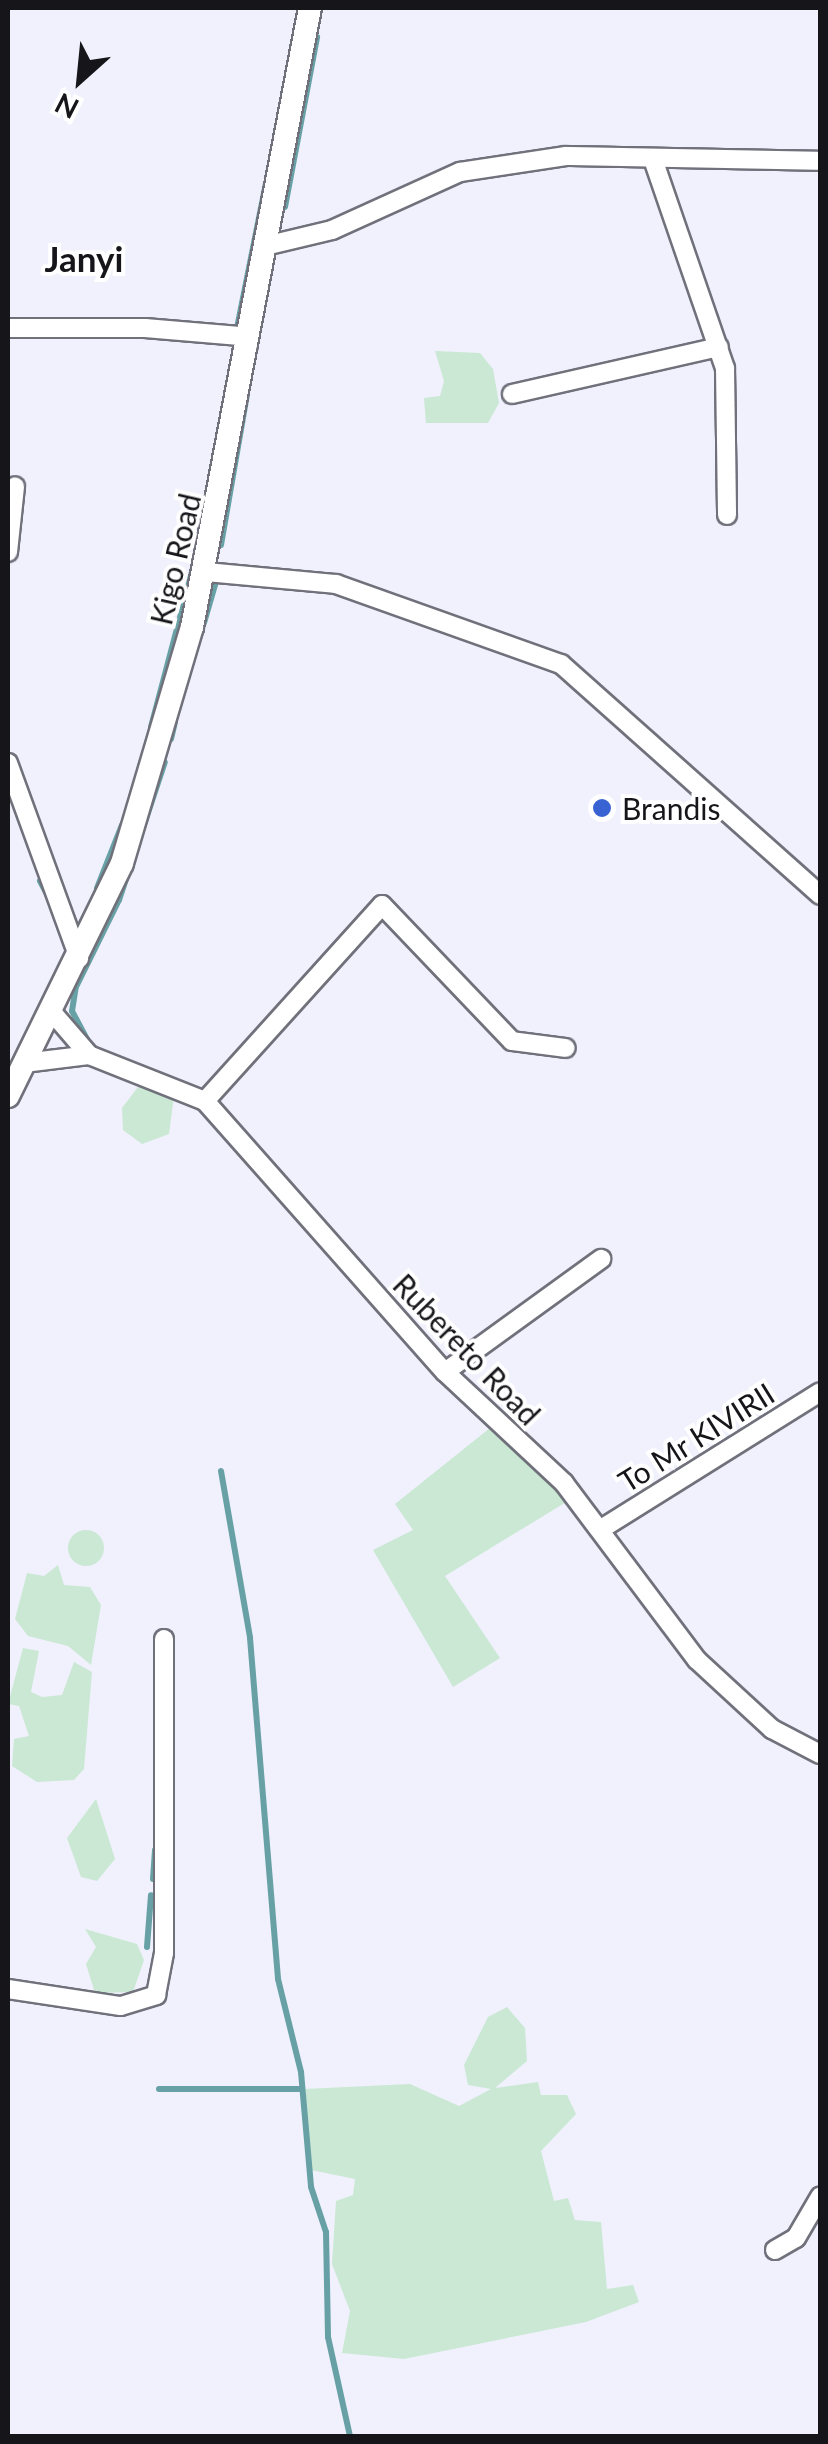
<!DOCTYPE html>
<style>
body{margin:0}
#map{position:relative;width:828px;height:2444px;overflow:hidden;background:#f0f1fc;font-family:Lato,sans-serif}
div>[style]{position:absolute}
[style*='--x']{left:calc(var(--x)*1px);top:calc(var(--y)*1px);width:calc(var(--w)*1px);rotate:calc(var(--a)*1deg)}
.green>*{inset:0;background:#cae8d4}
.round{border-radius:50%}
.stream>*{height:6px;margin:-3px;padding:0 3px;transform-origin:3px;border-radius:3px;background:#67a1a6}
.roads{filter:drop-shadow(2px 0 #70717b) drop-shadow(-2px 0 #70717b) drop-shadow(0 2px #70717b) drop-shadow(0 -2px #70717b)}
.minor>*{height:18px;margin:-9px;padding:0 9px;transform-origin:9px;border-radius:9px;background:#fff}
.tertiary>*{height:22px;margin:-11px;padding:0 11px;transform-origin:11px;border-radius:11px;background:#fff}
.dots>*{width:28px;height:28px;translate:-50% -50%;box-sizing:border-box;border:5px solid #fff;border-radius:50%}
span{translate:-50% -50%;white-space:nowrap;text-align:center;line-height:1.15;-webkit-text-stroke:8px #fff;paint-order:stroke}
.street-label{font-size:30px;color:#16161a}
.poi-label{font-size:30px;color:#16161a}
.left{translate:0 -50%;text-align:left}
.quarter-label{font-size:35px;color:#16161a;font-weight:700}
.frame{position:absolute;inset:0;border:10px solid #16161a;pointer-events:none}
.north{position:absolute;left:30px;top:30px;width:100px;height:100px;-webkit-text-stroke:8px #fff;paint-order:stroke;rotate:207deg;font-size:28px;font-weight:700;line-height:40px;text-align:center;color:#16161a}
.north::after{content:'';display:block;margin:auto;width:35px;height:45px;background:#16161a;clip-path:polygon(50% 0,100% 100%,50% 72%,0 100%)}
</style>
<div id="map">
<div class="green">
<div style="clip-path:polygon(435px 351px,480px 353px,493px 369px,499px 403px,488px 423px,426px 423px,424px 398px,440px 396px,444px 381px)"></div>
<div style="clip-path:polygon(141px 1083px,174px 1096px,169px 1134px,142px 1144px,123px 1130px,122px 1108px)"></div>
<div style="clip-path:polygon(490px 1428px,568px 1501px,445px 1576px,500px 1658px,453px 1687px,373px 1550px,413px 1530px,395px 1504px)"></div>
<div class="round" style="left:68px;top:1530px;width:36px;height:36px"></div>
<div style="clip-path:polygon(58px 1565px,64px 1585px,90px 1587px,101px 1605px,91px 1665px,68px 1646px,28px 1636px,15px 1619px,27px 1573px,44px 1576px)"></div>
<div style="clip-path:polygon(23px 1648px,39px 1651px,31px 1692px,42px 1697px,62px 1695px,74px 1662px,92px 1672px,84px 1769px,74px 1780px,37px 1782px,12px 1766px,14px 1739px,29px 1736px,19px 1706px,8px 1704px)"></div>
<div style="clip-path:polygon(96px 1799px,115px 1859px,97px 1881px,81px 1877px,67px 1838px)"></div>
<div style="clip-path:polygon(85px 1929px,137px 1944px,144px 1960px,133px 1992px,95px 1993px,86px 1964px,96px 1947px)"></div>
<div style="clip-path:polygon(507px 2007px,525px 2028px,527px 2061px,495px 2088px,538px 2082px,541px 2095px,567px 2095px,576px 2114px,541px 2151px,554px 2201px,568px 2198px,575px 2220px,601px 2222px,607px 2289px,633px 2285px,639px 2302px,586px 2322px,404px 2359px,342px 2353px,350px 2311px,332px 2264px,336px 2201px,353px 2195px,355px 2179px,311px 2170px,305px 2089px,410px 2084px,459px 2106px,491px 2089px,468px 2085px,464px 2065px,488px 2017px)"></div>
</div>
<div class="stream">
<div style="--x:285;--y:207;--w:173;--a:-79.3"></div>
<div style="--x:236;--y:333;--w:153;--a:-78.7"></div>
<div style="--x:221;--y:545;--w:153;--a:-80.2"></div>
<div style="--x:204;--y:623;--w:47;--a:-73.9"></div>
<div style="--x:151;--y:727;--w:172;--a:-75.2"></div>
<div style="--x:171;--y:739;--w:18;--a:-77"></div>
<div style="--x:40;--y:881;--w:19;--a:62"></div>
<div style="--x:97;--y:888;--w:68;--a:-68.4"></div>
<div style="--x:89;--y:1043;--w:36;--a:-118"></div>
<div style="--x:72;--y:1011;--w:24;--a:-81"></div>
<div style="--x:76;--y:987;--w:97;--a:-63.7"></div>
<div style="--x:119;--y:900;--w:145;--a:-71.6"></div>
<div style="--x:221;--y:1471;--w:169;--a:80.1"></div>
<div style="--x:250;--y:1638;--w:342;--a:85.3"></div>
<div style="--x:278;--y:1979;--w:96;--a:76.1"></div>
<div style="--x:301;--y:2072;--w:115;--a:85"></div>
<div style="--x:311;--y:2187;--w:47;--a:71.6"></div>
<div style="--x:326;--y:2232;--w:105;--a:88.9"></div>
<div style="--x:328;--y:2337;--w:101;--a:77.5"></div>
<div style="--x:153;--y:1879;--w:29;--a:-86"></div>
<div style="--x:147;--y:1947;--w:52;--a:-85.6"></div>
<div style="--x:159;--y:2089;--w:142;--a:0"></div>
</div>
<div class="roads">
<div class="minor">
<div style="--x:654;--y:162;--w:218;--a:71"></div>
<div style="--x:725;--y:368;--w:147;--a:89.2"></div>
<div style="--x:265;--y:246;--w:69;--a:-13.4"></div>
<div style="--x:332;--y:230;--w:141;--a:-24.4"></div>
<div style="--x:460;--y:172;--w:107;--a:-8.6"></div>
<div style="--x:566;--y:156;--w:254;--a:1.1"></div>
<div style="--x:8;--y:328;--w:137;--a:0"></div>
<div style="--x:145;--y:328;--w:95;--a:4.8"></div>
<div style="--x:240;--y:336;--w:12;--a:48"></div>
<div style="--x:512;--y:394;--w:212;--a:-12.8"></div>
<div style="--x:8;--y:552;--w:66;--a:-83.9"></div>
<div style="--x:207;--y:572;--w:130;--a:5.3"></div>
<div style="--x:336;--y:584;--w:239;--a:19.6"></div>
<div style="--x:561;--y:664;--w:347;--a:41.7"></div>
<div style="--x:8;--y:763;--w:208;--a:70"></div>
<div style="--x:52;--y:1012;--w:57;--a:49.3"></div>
<div style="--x:89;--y:1055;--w:125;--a:21.6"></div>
<div style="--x:205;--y:1101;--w:362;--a:48.5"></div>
<div style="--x:445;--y:1372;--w:163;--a:43"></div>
<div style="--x:564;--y:1483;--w:221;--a:53.1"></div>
<div style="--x:697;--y:1660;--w:102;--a:42.6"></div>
<div style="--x:772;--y:1729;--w:54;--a:27.5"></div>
<div style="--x:24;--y:1063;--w:65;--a:-7"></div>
<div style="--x:205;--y:1101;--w:264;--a:-47.9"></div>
<div style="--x:382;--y:905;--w:188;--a:46.3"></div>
<div style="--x:512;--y:1041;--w:54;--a:7.4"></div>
<div style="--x:445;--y:1372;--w:193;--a:-35.9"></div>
<div style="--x:601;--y:1529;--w:258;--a:-32"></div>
<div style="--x:8;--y:1989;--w:114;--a:8.6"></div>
<div style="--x:121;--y:2006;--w:37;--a:-17"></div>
<div style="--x:156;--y:1995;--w:43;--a:-79.2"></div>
<div style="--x:164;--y:1953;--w:314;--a:-90"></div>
<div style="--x:775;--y:2250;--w:24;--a:-30"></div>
<div style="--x:796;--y:2238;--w:48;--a:-59.7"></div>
</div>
<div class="tertiary">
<div style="--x:8;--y:1096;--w:259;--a:-63.9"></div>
<div style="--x:122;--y:863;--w:246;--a:-73.5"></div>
<div style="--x:192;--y:627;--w:630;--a:-79.21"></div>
</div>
</div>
<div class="dots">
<div style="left:602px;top:808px;background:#3963d3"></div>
</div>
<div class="street-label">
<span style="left:175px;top:559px;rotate:-77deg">Kigo Road</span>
<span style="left:467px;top:1349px;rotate:46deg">Rubereto Road</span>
<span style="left:696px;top:1437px;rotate:-32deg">To Mr KIVIRII</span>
</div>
<div class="poi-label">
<span class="left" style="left:622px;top:808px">Brandis</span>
</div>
<div class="quarter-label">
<span style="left:84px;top:258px">Janyi</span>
</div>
<div class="frame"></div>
<div class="north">N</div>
</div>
